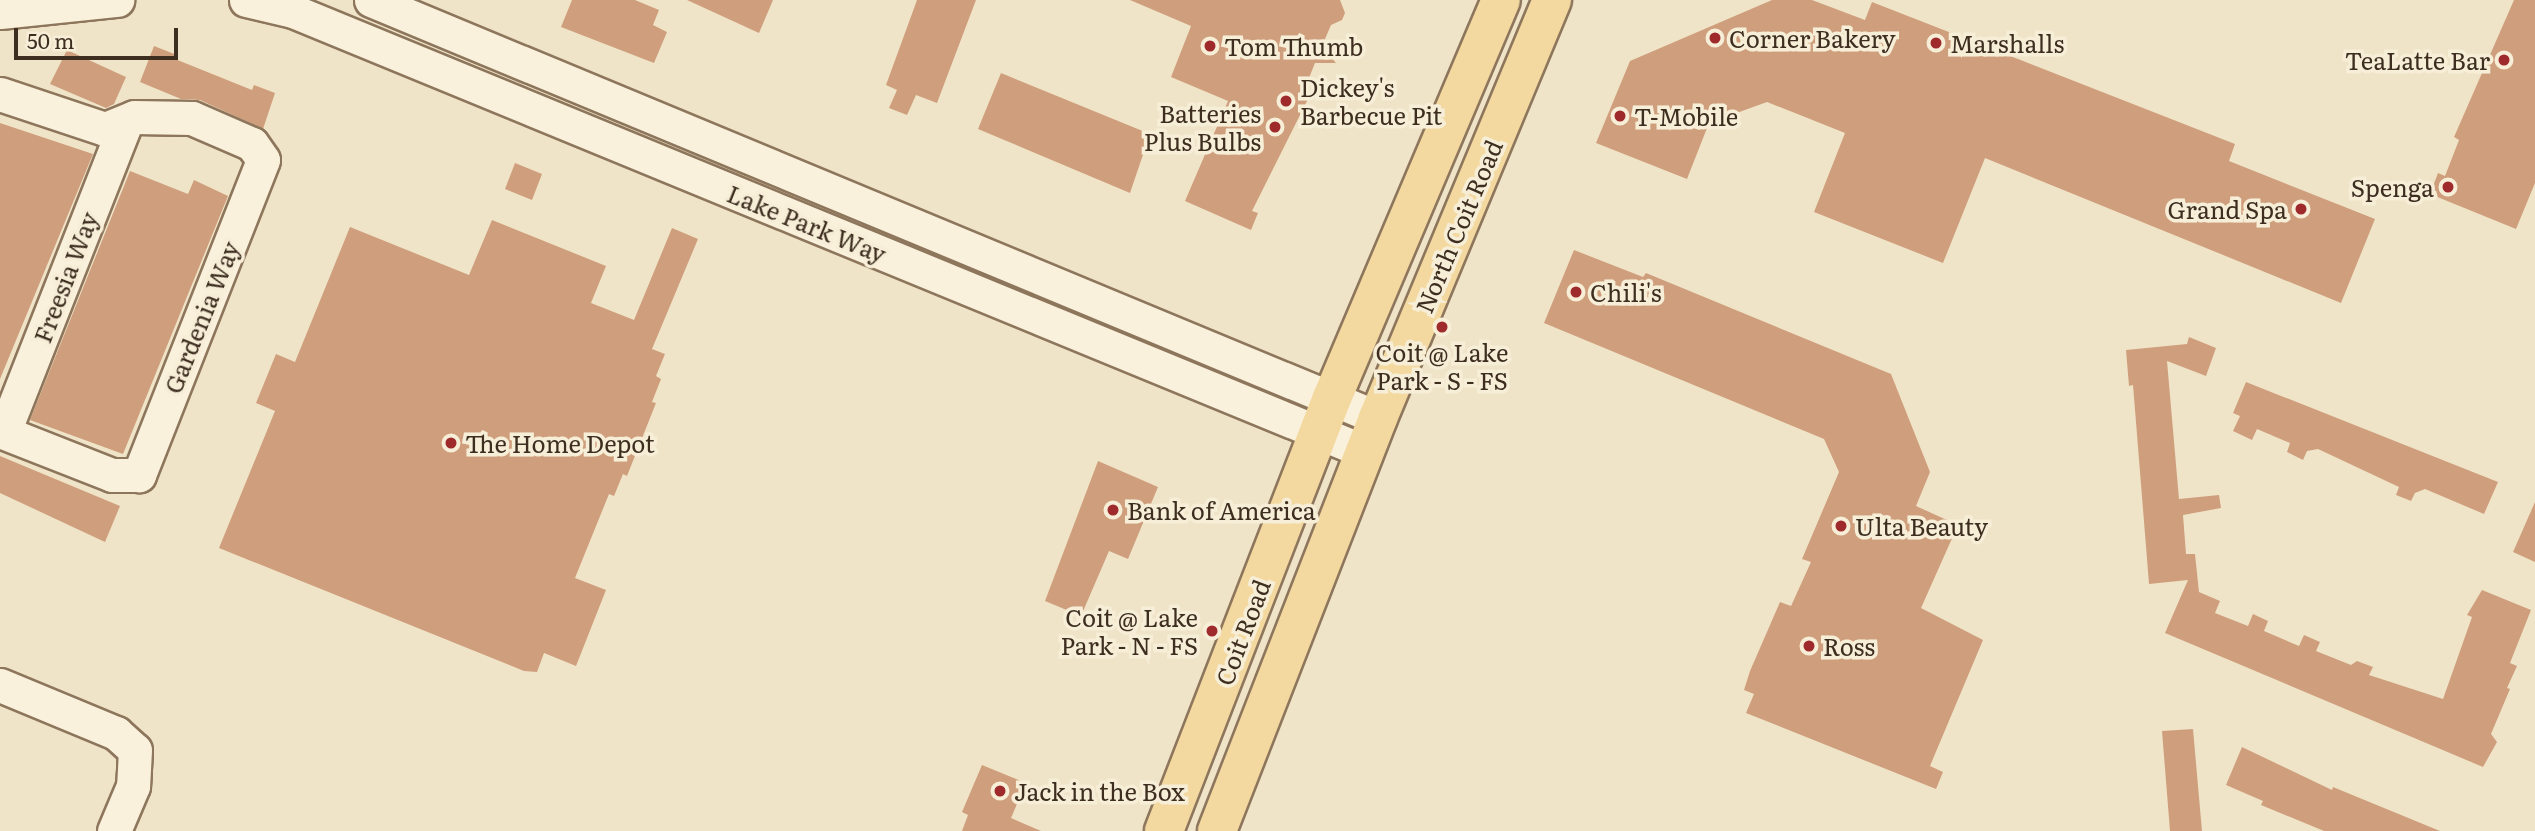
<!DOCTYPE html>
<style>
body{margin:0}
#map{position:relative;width:2535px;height:831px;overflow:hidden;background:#f0e4c8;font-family:Literata,serif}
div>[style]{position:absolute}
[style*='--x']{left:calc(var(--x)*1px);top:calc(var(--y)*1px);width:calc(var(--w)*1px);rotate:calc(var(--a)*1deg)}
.building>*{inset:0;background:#cf9f7d}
.roads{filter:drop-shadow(2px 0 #8d765c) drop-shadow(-2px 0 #8d765c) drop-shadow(0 2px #8d765c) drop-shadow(0 -2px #8d765c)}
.minor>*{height:33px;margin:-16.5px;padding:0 16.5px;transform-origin:16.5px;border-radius:16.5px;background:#faf1dc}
.major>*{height:38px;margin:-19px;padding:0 19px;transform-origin:19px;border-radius:19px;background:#f3d9a0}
.dots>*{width:19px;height:19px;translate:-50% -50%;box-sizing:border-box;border:4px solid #f7eed8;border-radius:50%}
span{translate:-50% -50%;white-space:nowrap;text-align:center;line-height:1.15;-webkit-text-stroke:7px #f7eed8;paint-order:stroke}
.poi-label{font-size:24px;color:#3d2e20}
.left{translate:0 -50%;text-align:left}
.right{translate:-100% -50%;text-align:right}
.street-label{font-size:24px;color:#3d2e20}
.scale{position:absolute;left:14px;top:28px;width:164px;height:32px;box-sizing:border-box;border:4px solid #3d2e20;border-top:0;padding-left:9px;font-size:21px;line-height:24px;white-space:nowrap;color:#3d2e20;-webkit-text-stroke:5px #f7eed8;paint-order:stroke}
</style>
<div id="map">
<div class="building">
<div style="clip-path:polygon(572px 0,635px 0,659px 10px,653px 25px,667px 32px,654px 63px,561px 27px)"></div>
<div style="clip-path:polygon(687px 0,773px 0,759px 33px)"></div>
<div style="clip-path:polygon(917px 0,976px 0,937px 103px,916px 95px,907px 115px,889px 108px,897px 90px,886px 85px)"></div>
<div style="clip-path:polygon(1130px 0,1340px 0,1345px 13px,1342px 20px,1331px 25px,1322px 46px,1336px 63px,1315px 63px,1305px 88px,1309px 90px,1308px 99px,1252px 211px,1258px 213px,1251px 230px,1185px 201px,1228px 101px,1171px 77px,1191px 26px)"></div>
<div style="clip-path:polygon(1772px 0,1812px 0,1865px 20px,1872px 2px,2235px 144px,2229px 161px,2375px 219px,2341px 303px,1985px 158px,1943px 263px,1814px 212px,1845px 133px,1767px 102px,1709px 123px,1687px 179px,1596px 143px,1630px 61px)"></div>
<div style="clip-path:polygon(2514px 0,2535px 0,2535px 183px,2516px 229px,2430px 194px,2438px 173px,2445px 176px,2459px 140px,2454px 137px)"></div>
<div style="clip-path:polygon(154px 46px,177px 55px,175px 59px,252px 90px,254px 85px,275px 93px,263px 129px,200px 100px,181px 99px,140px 82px)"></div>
<div style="clip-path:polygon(67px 50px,126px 77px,114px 104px,106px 108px,50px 84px)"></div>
<div style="clip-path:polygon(1001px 73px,1150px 134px,1130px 193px,978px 129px)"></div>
<div style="clip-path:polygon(0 123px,93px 154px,0 379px)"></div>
<div style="clip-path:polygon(515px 163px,542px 174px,532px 200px,505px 189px)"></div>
<div style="clip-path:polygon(130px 171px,188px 194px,194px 180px,228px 196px,123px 454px,30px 420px)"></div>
<div style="clip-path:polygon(492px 220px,606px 266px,591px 303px,634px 320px,672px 228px,698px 239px,652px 349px,665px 354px,656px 376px,661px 379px,652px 402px,656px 403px,627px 476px,623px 474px,614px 496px,609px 494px,575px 578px,606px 590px,576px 666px,544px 653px,537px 672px,524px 671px,219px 548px,275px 411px,256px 403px,276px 354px,295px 362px,350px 227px,469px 275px)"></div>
<div style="clip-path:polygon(1574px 250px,1643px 277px,1646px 273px,1891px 374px,1930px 472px,1916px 506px,1958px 525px,1921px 608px,1983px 640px,1930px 766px,1943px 772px,1936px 789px,1746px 713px,1754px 694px,1744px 690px,1750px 671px,1780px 602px,1791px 606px,1811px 562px,1802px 559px,1839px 472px,1824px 439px,1544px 323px)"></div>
<div style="clip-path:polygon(2189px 337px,2216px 348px,2206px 376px,2167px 361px,2179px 499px,2219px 495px,2221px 508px,2183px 515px,2186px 554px,2195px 554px,2199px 592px,2220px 601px,2215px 613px,2248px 626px,2253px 614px,2268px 621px,2264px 631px,2299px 646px,2304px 635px,2320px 642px,2316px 651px,2351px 665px,2357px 661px,2373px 667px,2369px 675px,2443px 699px,2472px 617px,2467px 615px,2482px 590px,2531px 610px,2510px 663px,2517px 666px,2507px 688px,2510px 689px,2491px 734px,2497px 742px,2483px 767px,2165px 633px,2188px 580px,2149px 584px,2133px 385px,2129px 386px,2126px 350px,2187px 344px)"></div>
<div style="clip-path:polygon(2246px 382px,2498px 482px,2484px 514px,2425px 489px,2415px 493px,2411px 501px,2396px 495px,2399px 487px,2318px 449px,2307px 451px,2303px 460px,2287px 452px,2290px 443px,2257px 429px,2252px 440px,2233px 431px,2240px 416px,2233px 413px)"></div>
<div style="clip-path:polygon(0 456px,120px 506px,105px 542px,0 493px)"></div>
<div style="clip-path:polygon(1098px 461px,1158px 487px,1128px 559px,1109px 551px,1081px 616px,1045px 601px)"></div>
<div style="clip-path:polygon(2535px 502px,2535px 562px,2513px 552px)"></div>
<div style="clip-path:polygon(2193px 729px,2202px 831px,2170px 831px,2162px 731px)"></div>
<div style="clip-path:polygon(2242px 747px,2332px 790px,2333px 787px,2440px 831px,2324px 831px,2261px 805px,2263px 801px,2226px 785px)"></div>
<div style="clip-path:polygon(982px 765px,1026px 783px,1011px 818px,1041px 831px,962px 831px,968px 815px,962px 812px)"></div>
</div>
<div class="roads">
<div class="minor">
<div style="--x:246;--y:0;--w:48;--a:13.2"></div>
<div style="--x:293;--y:11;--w:1160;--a:22.34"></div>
<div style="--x:371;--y:0;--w:1090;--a:22.54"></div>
<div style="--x:0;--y:12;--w:118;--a:-5.9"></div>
<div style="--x:0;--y:94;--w:111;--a:18.4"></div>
<div style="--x:105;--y:129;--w:31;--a:-22"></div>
<div style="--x:134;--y:117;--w:58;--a:1"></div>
<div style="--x:192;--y:118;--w:65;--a:23.4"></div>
<div style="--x:252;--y:144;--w:19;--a:55"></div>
<div style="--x:263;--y:160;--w:339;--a:111.5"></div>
<div style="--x:139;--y:475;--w:27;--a:180"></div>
<div style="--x:112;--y:475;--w:120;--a:-158.6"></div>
<div style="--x:4;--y:432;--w:333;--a:-68.5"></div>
<div style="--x:0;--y:685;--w:126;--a:22.5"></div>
<div style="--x:116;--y:733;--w:25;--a:42"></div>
<div style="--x:135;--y:750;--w:36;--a:93"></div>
<div style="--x:133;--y:786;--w:49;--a:112.9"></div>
</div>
<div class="major">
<div style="--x:1164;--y:831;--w:464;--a:-68.8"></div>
<div style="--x:1332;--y:398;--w:432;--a:-67"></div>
<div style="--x:1217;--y:831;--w:443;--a:-68.7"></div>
<div style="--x:1378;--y:418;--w:453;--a:-67.4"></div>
</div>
</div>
<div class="dots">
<div style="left:1715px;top:38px;background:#9e2a2b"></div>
<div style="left:1936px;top:43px;background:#9e2a2b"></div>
<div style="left:1210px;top:46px;background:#9e2a2b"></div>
<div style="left:2504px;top:60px;background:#9e2a2b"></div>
<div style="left:1286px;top:101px;background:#9e2a2b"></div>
<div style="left:1620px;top:116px;background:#9e2a2b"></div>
<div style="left:1275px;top:127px;background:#9e2a2b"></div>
<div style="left:2448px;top:187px;background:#9e2a2b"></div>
<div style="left:2301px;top:209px;background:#9e2a2b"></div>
<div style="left:1576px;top:292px;background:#9e2a2b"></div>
<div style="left:1442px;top:327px;background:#9e2a2b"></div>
<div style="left:451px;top:443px;background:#9e2a2b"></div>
<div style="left:1113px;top:510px;background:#9e2a2b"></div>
<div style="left:1841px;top:526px;background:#9e2a2b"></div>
<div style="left:1212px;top:631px;background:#9e2a2b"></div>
<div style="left:1809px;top:646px;background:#9e2a2b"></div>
<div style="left:1000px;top:791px;background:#9e2a2b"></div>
</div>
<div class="poi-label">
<span class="left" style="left:1729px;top:38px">Corner Bakery</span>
<span class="left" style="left:1950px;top:43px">Marshalls</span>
<span class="left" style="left:1224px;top:46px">Tom Thumb</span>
<span class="right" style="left:2490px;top:60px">TeaLatte Bar</span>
<span class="left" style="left:1300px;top:101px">Dickey's<br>Barbecue Pit</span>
<span class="right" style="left:1261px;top:127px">Batteries<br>Plus Bulbs</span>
<span class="left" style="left:1634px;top:116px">T-Mobile</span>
<span class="right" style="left:2434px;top:187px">Spenga</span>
<span class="right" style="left:2287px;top:209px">Grand Spa</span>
<span class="left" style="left:1590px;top:292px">Chili's</span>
<span style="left:1442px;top:366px">Coit @ Lake<br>Park - S - FS</span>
<span class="left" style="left:465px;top:443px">The Home Depot</span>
<span class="left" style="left:1127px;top:510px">Bank of America</span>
<span class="left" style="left:1855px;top:526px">Ulta Beauty</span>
<span class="right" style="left:1198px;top:631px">Coit @ Lake<br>Park - N - FS</span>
<span class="left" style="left:1823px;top:646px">Ross</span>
<span class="left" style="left:1014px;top:791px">Jack in the Box</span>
</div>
<div class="street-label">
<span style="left:807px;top:223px;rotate:22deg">Lake Park Way</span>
<span style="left:1458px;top:226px;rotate:-67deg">North Coit Road</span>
<span style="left:65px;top:277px;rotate:-69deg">Freesia Way</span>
<span style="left:201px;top:317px;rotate:-68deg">Gardenia Way</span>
<span style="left:1242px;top:632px;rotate:-69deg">Coit Road</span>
</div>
<div class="scale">50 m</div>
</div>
